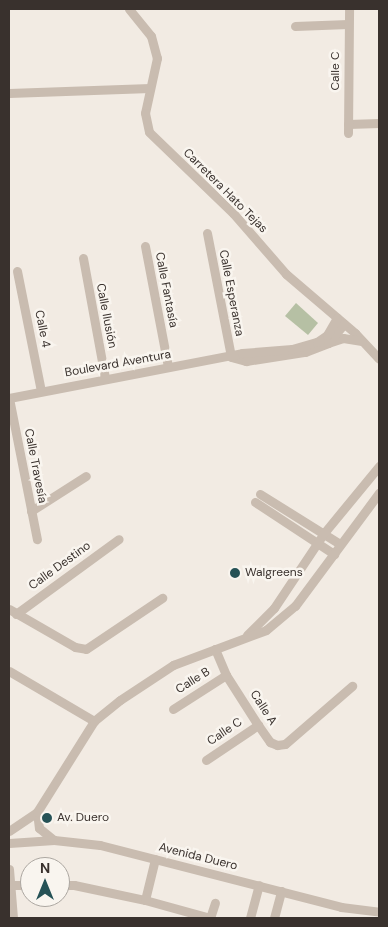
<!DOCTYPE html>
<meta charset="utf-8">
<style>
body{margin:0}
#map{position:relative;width:388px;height:927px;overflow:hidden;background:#f2ebe3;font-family:"DM Sans",sans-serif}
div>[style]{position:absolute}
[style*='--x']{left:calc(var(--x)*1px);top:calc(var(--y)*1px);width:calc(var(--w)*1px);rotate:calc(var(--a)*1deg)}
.green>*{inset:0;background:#b6c0a4}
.minor>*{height:9px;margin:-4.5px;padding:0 4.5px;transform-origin:4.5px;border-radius:4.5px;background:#c9bcb0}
.dots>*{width:14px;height:14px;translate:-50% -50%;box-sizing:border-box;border:2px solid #f9f5ef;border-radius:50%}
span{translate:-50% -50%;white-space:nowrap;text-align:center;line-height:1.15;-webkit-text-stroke:5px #f9f5ef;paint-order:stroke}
.street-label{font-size:12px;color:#39312d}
.poi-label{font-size:12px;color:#39312d}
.left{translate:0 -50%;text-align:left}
.frame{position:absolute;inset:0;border:10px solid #39312d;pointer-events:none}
.north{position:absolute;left:20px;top:857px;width:50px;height:50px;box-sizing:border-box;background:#f9f5ef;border:1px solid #aca7a1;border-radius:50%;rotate:0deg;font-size:14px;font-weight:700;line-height:20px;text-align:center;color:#39312d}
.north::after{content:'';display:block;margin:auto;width:18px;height:22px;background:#265256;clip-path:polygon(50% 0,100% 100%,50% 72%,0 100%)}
</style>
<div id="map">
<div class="green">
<div style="clip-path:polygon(296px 303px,318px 323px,308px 335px,285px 316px)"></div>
</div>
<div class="minor">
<div style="--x:129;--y:9;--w:35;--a:51"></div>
<div style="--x:151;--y:36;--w:23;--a:75"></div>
<div style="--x:157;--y:58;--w:56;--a:102.3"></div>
<div style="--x:145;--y:113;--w:19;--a:78"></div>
<div style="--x:149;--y:132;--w:117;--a:44"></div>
<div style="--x:233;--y:213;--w:81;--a:49"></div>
<div style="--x:286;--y:274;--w:91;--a:40.5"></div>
<div style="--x:355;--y:333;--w:35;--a:47"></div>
<div style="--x:295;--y:26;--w:53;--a:-2.2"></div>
<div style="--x:9;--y:93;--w:141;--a:-2"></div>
<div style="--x:348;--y:124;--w:31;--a:-2"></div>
<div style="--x:348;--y:133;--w:124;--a:-89.5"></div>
<div style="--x:207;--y:233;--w:126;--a:79"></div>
<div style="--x:145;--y:246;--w:123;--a:79.2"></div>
<div style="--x:83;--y:258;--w:122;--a:79.6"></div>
<div style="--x:17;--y:271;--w:122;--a:78.7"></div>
<div style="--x:328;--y:343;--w:16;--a:-18"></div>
<div style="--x:343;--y:338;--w:19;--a:9"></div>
<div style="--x:231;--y:357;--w:16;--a:15"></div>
<div style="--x:246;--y:361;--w:60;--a:-8.7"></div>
<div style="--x:305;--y:352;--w:25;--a:-21"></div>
<div style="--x:328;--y:343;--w:25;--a:-50"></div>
<div style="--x:9;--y:398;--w:237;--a:-10.9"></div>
<div style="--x:242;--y:353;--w:50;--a:-4.6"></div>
<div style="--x:292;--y:349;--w:26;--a:-16"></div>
<div style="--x:317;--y:342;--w:12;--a:-35"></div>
<div style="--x:327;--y:335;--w:20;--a:-60"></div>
<div style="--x:9;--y:398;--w:144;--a:78.8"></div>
<div style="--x:260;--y:494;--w:94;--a:32"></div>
<div style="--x:255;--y:502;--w:95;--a:33.4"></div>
<div style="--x:31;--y:511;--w:65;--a:-32.5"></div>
<div style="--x:9;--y:609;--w:76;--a:29.9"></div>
<div style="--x:75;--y:647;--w:11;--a:10"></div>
<div style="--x:86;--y:649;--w:92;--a:-33.9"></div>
<div style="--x:16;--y:614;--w:127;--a:-36.1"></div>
<div style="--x:247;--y:635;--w:38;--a:-45"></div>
<div style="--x:274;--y:608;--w:90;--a:-56.3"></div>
<div style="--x:324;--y:533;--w:87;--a:-50.6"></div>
<div style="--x:215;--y:649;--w:28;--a:67"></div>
<div style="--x:226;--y:675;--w:59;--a:57.4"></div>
<div style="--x:258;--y:725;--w:21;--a:55"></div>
<div style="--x:270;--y:742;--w:8;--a:23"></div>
<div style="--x:277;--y:745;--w:8;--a:-7"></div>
<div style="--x:285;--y:744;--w:89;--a:-40.9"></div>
<div style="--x:9;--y:671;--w:99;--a:30.5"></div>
<div style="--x:173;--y:709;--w:63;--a:-32.7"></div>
<div style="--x:206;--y:760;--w:63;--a:-33.9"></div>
<div style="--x:37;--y:812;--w:16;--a:83"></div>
<div style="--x:39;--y:828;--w:19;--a:39"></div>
<div style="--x:9;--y:831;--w:34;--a:-34"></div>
<div style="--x:37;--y:812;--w:107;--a:-57.9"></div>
<div style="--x:94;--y:721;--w:33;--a:-39"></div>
<div style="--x:120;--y:700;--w:64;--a:-33.4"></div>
<div style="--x:173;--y:665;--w:99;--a:-20.6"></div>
<div style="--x:266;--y:630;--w:38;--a:-40"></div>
<div style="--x:295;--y:606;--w:141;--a:-53.4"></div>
<div style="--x:9;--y:843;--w:45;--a:-3.8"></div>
<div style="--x:54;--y:840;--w:46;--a:6.2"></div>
<div style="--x:100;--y:845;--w:249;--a:14.4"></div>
<div style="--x:341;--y:907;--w:38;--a:7"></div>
<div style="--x:9;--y:869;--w:49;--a:85.3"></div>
<div style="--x:12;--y:885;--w:18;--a:0"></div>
<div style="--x:60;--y:885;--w:14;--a:0"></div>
<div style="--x:74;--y:885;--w:73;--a:11.9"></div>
<div style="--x:145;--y:900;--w:67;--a:15.5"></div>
<div style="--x:210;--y:918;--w:16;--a:-72"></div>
<div style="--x:145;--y:900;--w:42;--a:-76.3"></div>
<div style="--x:250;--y:918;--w:34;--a:-75"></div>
<div style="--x:274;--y:918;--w:28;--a:-75"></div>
</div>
<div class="dots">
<div style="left:235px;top:573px;background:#265256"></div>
<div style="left:47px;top:818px;background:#265256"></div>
</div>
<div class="street-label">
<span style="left:336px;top:71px;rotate:-90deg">Calle C</span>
<span style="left:225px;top:191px;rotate:45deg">Carretera Hato Tejas</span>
<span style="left:166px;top:290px;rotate:79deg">Calle Fantasía</span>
<span style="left:231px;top:293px;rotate:79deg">Calle Esperanza</span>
<span style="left:106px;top:316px;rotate:79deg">Calle Ilusión</span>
<span style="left:42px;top:329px;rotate:79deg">Calle 4</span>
<span style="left:118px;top:364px;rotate:-10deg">Boulevard Aventura</span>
<span style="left:35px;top:466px;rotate:79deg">Calle Travesía</span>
<span style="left:60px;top:566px;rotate:-36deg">Calle Destino</span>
<span style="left:193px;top:681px;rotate:-32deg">Calle B</span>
<span style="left:263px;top:708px;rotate:57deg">Calle A</span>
<span style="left:225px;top:732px;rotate:-34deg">Calle C</span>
<span style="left:198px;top:857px;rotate:14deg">Avenida Duero</span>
</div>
<div class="poi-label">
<span class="left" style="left:245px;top:573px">Walgreens</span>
<span class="left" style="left:57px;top:818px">Av. Duero</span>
</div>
<div class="frame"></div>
<div class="north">N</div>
</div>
